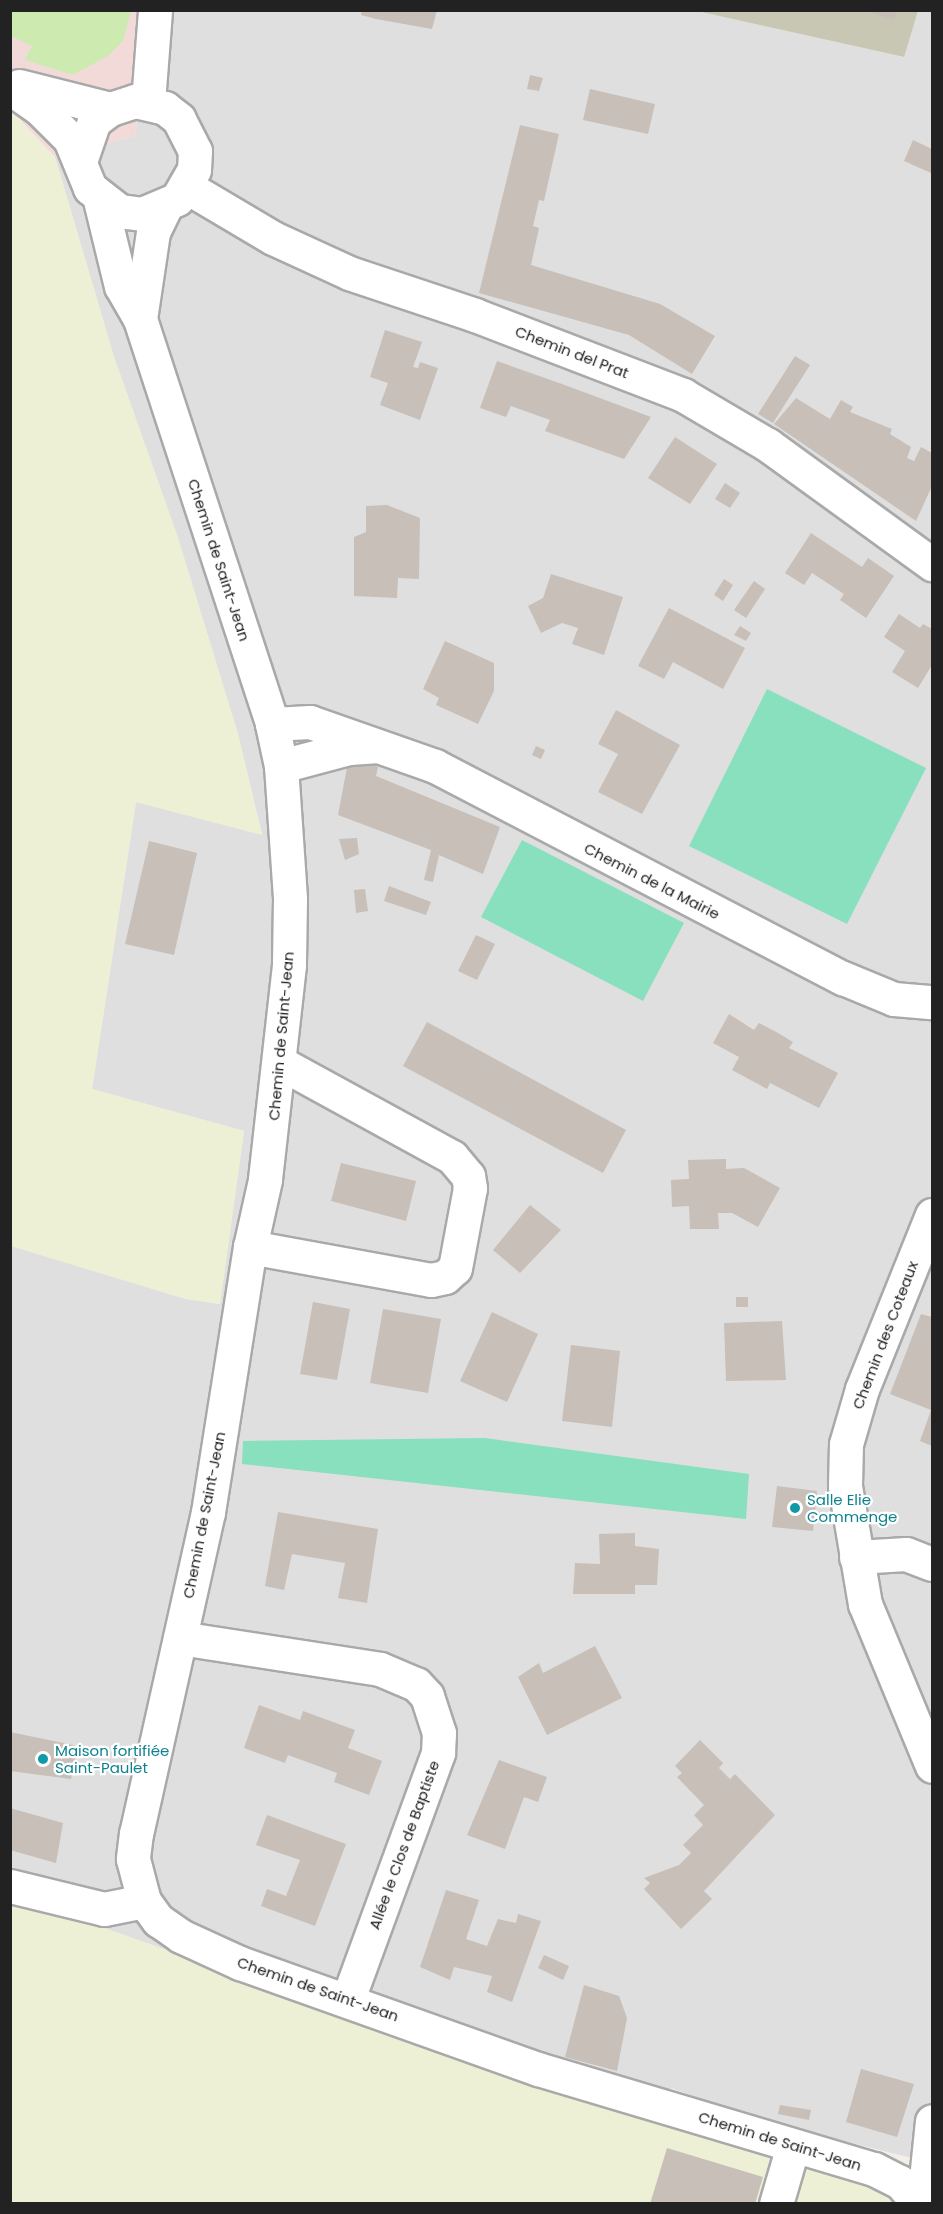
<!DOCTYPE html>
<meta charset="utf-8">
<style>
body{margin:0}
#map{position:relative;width:943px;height:2214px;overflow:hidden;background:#f2efe9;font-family:Poppins,sans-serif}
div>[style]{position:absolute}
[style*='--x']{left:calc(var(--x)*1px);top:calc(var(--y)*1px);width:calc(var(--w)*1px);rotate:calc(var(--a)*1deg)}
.residential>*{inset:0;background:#e0dfdf}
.commercial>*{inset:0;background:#f2dad9}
.construction>*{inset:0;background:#c7c7b4}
.farmland>*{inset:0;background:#eef0d5}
.grass>*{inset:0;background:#cdebb0}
.pitch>*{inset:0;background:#88e0be}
.building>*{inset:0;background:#c7bfb8}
.roads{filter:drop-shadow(2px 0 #a9a9a9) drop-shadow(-2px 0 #a9a9a9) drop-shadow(0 2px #a9a9a9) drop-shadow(0 -2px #a9a9a9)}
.minor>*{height:33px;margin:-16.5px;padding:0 16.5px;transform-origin:16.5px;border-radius:16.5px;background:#fff}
.dots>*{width:16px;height:16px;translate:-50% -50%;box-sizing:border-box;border:3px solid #fff;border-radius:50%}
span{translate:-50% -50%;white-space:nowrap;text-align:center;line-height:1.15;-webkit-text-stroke:4.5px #fff;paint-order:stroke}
.street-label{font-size:15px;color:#222}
.culture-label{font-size:15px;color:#0d838f}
.left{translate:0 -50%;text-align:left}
.frame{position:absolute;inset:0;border:12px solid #222;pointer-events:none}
</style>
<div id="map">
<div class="residential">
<div style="clip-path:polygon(153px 11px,697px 11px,903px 57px,918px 11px,932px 11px,932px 2163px,760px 2120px,671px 2088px,657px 2124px,11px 1895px,11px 1246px,186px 1299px,220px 1304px,244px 1131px,92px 1089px,136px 802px,262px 834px,238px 734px,177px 535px,114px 357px,55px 157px,135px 136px)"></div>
</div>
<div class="commercial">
<div style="clip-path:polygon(11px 11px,153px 11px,135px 136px,55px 157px,11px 110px)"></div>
</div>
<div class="construction">
<div style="clip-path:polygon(697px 11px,918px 11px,904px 57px)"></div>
</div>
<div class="farmland">
<div style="clip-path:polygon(10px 110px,55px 157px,114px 357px,177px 535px,238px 734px,262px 835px,136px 802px,92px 1089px,244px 1131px,220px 1304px,186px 1299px,11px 1246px)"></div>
<div style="clip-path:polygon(11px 1895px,657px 2124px,873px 2188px,892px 2203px,11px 2204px)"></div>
</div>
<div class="grass">
<div style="clip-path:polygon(11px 10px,131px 10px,131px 11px,123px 41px,108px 56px,73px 75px,25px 60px,32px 46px,11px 36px)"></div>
</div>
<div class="pitch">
<div style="clip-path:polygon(767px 689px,926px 768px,847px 924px,689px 846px)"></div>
<div style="clip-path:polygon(522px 840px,684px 923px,643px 1001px,481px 917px)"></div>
<div style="clip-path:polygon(485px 1438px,749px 1474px,746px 1519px,242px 1464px,243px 1441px)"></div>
</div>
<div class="building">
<div style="clip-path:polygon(362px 10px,437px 10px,432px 29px,376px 19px,361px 15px)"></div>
<div style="clip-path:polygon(864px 10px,897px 10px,894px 20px)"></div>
<div style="clip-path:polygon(530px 75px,543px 78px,539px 91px,527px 89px)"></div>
<div style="clip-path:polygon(590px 89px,655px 104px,648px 134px,583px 120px)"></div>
<div style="clip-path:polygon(520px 125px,559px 134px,544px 201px,539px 200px,533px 226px,539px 228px,531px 265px,660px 304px,715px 336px,692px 374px,629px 335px,479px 293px)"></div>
<div style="clip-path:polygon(913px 140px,932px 149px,931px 173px,904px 161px)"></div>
<div style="clip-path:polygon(385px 330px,422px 342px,413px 367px,418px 368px,420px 362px,438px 368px,420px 420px,380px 405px,388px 383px,370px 377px)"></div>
<div style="clip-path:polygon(795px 356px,810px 365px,773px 423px,758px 414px)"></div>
<div style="clip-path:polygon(497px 361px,562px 384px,651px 417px,624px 459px,545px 431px,550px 420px,511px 406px,506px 417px,480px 408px)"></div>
<div style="clip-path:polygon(796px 398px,830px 419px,841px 400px,853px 407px,850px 412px,892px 429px,890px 434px,911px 447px,907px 458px,914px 461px,921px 447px,932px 453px,932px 486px,916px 521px,774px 424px)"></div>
<div style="clip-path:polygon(675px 437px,717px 464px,690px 504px,648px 478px)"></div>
<div style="clip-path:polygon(725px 483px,740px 493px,730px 508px,715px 499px)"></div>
<div style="clip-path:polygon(387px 505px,420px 518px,419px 579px,398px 578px,397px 598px,354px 596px,354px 537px,366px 532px,366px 506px)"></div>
<div style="clip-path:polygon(811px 533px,862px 567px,868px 558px,894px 576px,866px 618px,840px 600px,844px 594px,812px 573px,804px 585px,785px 573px)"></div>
<div style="clip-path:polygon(551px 574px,623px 597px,604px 655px,572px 644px,578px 628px,562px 623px,541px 633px,528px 606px,543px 598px)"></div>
<div style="clip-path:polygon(724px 579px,733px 585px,723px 601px,714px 595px)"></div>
<div style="clip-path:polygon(754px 581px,765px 589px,746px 618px,734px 610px)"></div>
<div style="clip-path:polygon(669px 608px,745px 648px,723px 689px,673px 662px,664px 679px,638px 666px)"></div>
<div style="clip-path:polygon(899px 614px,920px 628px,923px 624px,932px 629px,932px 665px,918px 688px,892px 672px,905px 651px,884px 637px)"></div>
<div style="clip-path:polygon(740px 626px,751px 633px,746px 641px,734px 635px)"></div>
<div style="clip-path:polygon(445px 641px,494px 663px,494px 691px,478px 724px,436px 705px,439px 698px,423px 689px)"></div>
<div style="clip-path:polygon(616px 710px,680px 745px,642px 814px,598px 792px,618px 754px,598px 744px)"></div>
<div style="clip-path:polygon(536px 746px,545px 750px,541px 759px,532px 755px)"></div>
<div style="clip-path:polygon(349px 757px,378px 767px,376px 776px,500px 827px,483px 874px,439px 855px,433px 882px,424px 880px,431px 850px,338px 815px)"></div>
<div style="clip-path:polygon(357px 838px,359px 854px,345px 860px,339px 839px)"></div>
<div style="clip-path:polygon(149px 841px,197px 853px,174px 955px,125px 944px)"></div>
<div style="clip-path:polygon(389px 886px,431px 902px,426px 915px,384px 901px)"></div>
<div style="clip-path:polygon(365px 889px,368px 911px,356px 913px,354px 890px)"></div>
<div style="clip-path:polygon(476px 935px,495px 944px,477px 980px,458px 971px)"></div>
<div style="clip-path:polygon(729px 1014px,754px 1030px,759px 1023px,778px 1033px,793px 1042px,789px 1048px,838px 1073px,819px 1108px,770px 1083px,767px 1089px,732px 1070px,739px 1057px,713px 1043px)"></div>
<div style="clip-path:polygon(427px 1022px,626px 1130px,603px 1173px,403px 1066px)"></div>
<div style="clip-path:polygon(726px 1159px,726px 1169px,744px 1168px,780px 1188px,758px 1227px,732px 1213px,718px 1213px,719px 1229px,690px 1229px,689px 1206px,672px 1207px,671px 1180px,689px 1179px,688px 1160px)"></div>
<div style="clip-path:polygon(341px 1163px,416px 1181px,406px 1221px,331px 1201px)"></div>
<div style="clip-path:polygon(530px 1205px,561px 1230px,520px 1273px,493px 1250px)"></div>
<div style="clip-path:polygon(736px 1297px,748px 1297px,748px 1307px,736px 1307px)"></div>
<div style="clip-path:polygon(313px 1302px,350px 1309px,337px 1380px,300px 1374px)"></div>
<div style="clip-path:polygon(383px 1309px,441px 1319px,428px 1393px,370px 1383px)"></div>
<div style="clip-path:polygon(492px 1312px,538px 1334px,507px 1402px,460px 1381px)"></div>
<div style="clip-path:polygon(921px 1314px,932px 1317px,932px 1446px,920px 1441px,931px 1410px,890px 1394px)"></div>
<div style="clip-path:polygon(782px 1321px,786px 1380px,726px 1381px,724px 1323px)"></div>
<div style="clip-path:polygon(571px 1345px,620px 1351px,612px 1427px,562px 1421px)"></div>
<div style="clip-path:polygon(777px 1486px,817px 1491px,813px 1531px,772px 1527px)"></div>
<div style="clip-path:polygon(278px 1512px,378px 1529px,367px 1603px,338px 1598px,345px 1563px,292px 1554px,284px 1590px,265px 1586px)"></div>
<div style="clip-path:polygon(635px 1533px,635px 1546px,659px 1549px,657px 1585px,635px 1585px,635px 1594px,573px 1594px,575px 1563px,600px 1564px,599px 1534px)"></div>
<div style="clip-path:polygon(595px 1646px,622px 1698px,547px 1735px,518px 1677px,539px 1663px,543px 1673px)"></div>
<div style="clip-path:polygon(259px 1705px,300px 1720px,303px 1711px,355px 1730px,348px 1748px,382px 1761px,369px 1795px,334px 1782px,337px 1773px,288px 1755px,285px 1763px,244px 1748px)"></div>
<div style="clip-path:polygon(10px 1732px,78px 1746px,71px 1779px,10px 1771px)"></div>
<div style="clip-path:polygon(700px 1740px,723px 1763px,719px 1768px,730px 1779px,735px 1774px,775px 1815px,704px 1891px,712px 1899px,681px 1929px,644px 1889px,650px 1883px,644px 1878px,679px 1865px,691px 1853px,683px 1845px,703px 1825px,694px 1815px,704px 1805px,677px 1777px,682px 1773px,675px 1766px)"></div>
<div style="clip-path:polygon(499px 1760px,547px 1777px,538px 1802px,524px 1797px,505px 1849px,467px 1835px)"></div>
<div style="clip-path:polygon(10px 1808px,63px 1823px,56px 1863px,10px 1850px)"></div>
<div style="clip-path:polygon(267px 1815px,346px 1844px,315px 1926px,261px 1906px,267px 1889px,286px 1896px,300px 1860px,256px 1845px)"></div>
<div style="clip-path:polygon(446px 1890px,479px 1900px,466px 1939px,487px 1946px,498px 1919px,516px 1923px,518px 1914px,541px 1921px,512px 2002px,487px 1992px,492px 1976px,454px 1967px,450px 1980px,420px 1967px)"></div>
<div style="clip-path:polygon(544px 1955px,569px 1966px,563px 1980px,538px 1968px)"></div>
<div style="clip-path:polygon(584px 1985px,619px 1996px,627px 2018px,617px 2071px,565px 2057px)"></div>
<div style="clip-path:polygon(861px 2069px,914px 2084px,897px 2137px,846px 2122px)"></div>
<div style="clip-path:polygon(780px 2105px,811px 2110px,809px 2120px,778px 2114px)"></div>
<div style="clip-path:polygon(667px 2148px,763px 2177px,755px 2204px,650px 2204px)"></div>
</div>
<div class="roads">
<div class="minor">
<div style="--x:19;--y:86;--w:94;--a:14.2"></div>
<div style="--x:10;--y:88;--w:35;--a:35"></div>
<div style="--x:39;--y:108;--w:44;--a:45"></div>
<div style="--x:70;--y:139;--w:53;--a:67.8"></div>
<div style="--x:90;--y:188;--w:37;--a:38"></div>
<div style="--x:119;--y:211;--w:23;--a:7"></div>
<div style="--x:142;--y:214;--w:38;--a:-23"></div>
<div style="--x:177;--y:199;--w:34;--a:-60"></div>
<div style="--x:194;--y:170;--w:19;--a:-87"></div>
<div style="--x:195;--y:151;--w:36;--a:-117"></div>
<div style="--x:179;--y:119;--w:18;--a:-142"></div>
<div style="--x:165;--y:108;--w:31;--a:-167"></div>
<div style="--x:135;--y:101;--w:26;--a:162"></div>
<div style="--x:110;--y:109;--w:20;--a:143"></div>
<div style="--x:94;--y:121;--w:39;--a:109"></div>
<div style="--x:148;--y:102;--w:92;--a:-85.6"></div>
<div style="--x:187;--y:187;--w:100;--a:30.7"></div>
<div style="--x:273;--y:238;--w:84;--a:24.7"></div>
<div style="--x:349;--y:273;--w:133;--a:18.4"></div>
<div style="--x:475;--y:315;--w:223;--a:21"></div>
<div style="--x:683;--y:395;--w:99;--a:30.5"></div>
<div style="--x:768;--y:445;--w:203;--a:36"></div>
<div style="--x:100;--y:200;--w:89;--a:76.3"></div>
<div style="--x:121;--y:286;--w:38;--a:60"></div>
<div style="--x:140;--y:319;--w:426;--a:71.9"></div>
<div style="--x:272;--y:724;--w:43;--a:77.9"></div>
<div style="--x:281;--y:766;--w:133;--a:86.1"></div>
<div style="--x:290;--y:899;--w:66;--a:90.9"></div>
<div style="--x:289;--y:965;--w:216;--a:96.4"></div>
<div style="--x:265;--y:1180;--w:69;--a:102.6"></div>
<div style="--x:250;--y:1247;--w:268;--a:99"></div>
<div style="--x:208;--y:1512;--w:329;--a:102.6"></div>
<div style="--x:136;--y:1833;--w:26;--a:97"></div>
<div style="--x:133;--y:1859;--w:43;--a:75.3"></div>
<div style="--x:144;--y:1901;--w:24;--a:54"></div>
<div style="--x:158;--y:1920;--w:28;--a:35"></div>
<div style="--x:181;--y:1936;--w:65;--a:24.6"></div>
<div style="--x:240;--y:1963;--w:316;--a:19.6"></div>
<div style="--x:538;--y:2069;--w:351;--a:16.6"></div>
<div style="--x:874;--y:2169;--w:29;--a:27"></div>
<div style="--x:900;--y:2182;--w:29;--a:49"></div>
<div style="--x:140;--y:319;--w:88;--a:-81.5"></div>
<div style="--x:153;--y:232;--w:25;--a:-64"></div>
<div style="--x:272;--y:724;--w:38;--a:-3"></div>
<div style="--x:310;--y:722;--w:133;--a:19.4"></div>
<div style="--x:435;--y:766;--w:460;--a:27.5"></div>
<div style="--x:843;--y:978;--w:55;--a:22.4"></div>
<div style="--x:894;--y:999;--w:38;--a:5"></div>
<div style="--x:281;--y:766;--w:70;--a:-14.8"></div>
<div style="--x:349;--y:748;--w:26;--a:-4"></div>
<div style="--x:932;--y:1215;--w:188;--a:111.9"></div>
<div style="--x:862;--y:1389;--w:57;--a:106.2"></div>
<div style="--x:846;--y:1444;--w:42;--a:91.4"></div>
<div style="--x:845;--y:1486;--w:120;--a:80.4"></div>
<div style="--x:865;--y:1604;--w:175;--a:67.5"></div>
<div style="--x:250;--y:1247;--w:184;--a:10.3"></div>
<div style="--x:431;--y:1280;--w:14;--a:-12"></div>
<div style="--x:445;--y:1277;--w:13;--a:-42"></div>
<div style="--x:455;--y:1268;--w:81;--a:-79.4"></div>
<div style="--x:470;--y:1188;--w:12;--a:-99"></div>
<div style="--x:468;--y:1176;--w:25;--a:-130"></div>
<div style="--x:452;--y:1157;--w:196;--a:-151.3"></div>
<div style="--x:856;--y:1557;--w:50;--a:-3.4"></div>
<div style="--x:906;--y:1554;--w:28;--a:21"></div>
<div style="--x:180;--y:1638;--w:202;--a:8.8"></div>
<div style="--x:380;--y:1669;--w:39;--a:23"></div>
<div style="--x:416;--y:1684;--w:16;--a:47"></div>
<div style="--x:427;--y:1696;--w:39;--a:72"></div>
<div style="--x:439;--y:1733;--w:20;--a:93"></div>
<div style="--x:438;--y:1753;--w:262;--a:110.1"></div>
<div style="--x:10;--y:1886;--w:97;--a:13.7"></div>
<div style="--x:104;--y:1909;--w:41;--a:-11.3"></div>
<div style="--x:913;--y:2194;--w:20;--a:-49"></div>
<div style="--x:926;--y:2179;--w:58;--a:-84.1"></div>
<div style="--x:776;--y:2204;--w:60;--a:-73.7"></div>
</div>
</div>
<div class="dots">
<div style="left:795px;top:1508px;background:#0f9aa8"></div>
<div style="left:43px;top:1759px;background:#0f9aa8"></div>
</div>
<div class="street-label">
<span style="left:572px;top:352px;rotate:21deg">Chemin del Prat</span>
<span style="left:219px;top:560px;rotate:72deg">Chemin de Saint-Jean</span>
<span style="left:652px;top:881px;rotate:27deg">Chemin de la Mairie</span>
<span style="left:281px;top:1036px;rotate:-85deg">Chemin de Saint-Jean</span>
<span style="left:885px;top:1335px;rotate:-69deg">Chemin des Coteaux</span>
<span style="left:204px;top:1515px;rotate:-79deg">Chemin de Saint-Jean</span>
<span style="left:404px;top:1845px;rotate:-70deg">Allée le Clos de Baptiste</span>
<span style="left:318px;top:1989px;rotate:19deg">Chemin de Saint-Jean</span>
<span style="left:780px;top:2141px;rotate:17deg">Chemin de Saint-Jean</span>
</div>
<div class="culture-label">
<span class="left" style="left:807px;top:1508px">Salle Elie<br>Commenge</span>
<span class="left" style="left:55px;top:1759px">Maison fortifiée<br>Saint-Paulet</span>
</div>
<div class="frame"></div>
</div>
